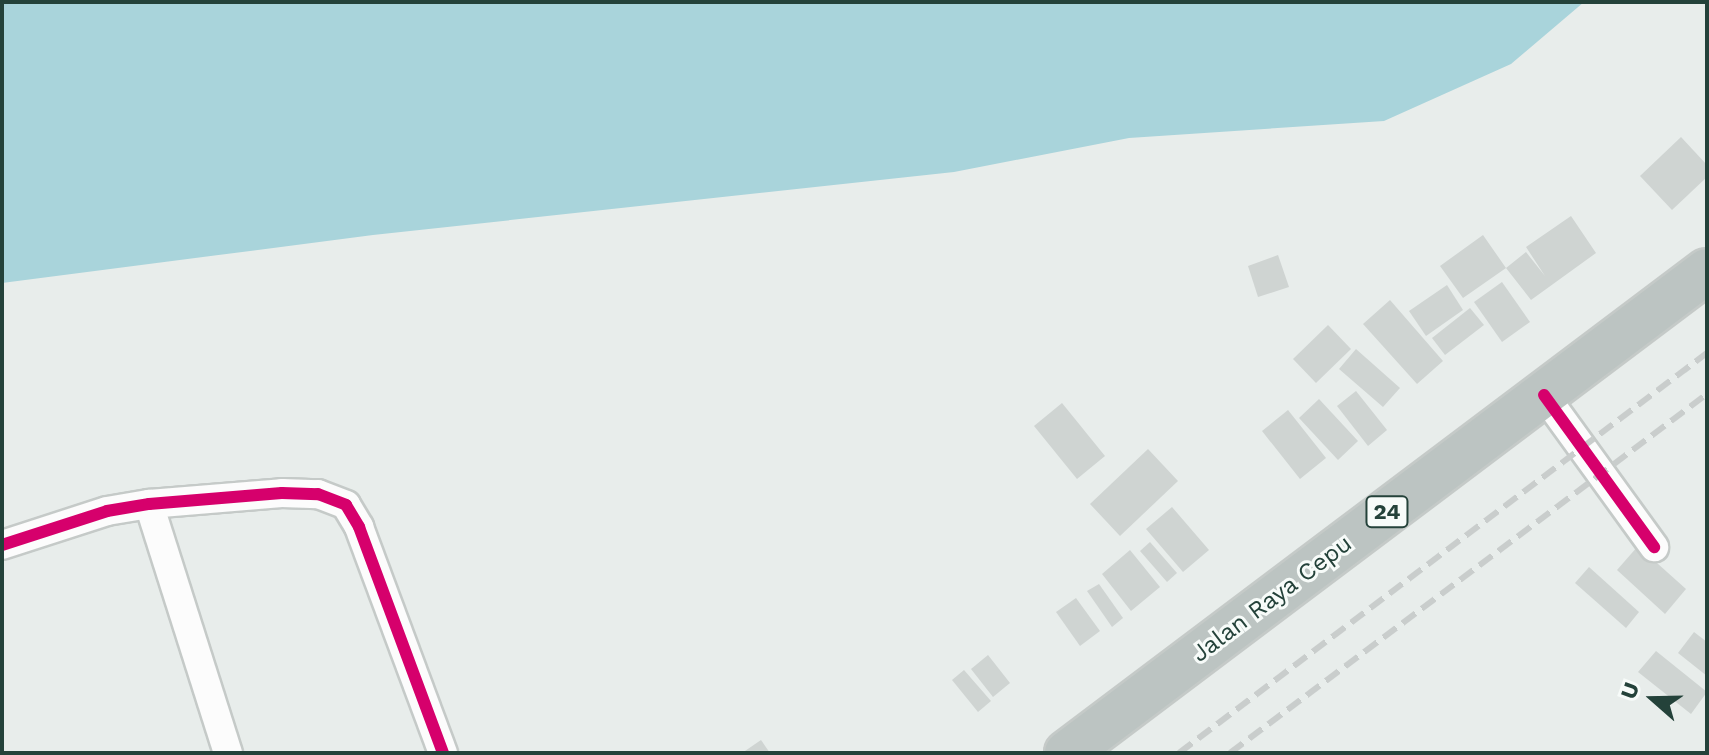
<!DOCTYPE html>
<style>
body{margin:0}
#map{position:relative;width:1709px;height:755px;overflow:hidden;background:#e8edeb;font-family:"Work Sans",sans-serif}
div>[style]{position:absolute}
[style*='--x']{left:calc(var(--x)*1px);top:calc(var(--y)*1px);width:calc(var(--w)*1px);rotate:calc(var(--a)*1deg)}
.water>*{inset:0;background:#a9d4db}
.building>*{inset:0;background:#cfd4d2}
.roads{filter:drop-shadow(2px 0 #c5cac8) drop-shadow(-2px 0 #c5cac8) drop-shadow(0 2px #c5cac8) drop-shadow(0 -2px #c5cac8)}
.street>*{height:28px;margin:-14px;padding:0 14px;transform-origin:14px;border-radius:14px;background:#fcfcfc}
.highway>*{height:44px;margin:-22px;padding:0 22px;transform-origin:22px;border-radius:22px;background:#bcc4c2}
.rail>*{height:6px;margin-top:-3px;transform-origin:0;background:repeating-linear-gradient(90deg,#c9cdcc 0 16px,transparent 0 24px)}
.cycleway>*{height:12px;margin:-6px;padding:0 6px;transform-origin:6px;border-radius:6px;background:#d6006c}
span{translate:-50% -50%;white-space:nowrap;text-align:center;line-height:1.15;-webkit-text-stroke:6px #f7fbf9;paint-order:stroke}
.shield-label span{padding:2px 6px;background:#f7fbf9;border:2px solid;border-radius:6px;-webkit-text-stroke-width:0}
.shield-label{font-size:22px;color:#24423a;font-weight:700}
.street-label{font-size:24px;color:#24423a}
.frame{position:absolute;inset:0;border:4px solid #24423a;pointer-events:none}
.north{position:absolute;left:1613px;top:659px;width:80px;height:80px;-webkit-text-stroke:6px #f7fbf9;paint-order:stroke;rotate:290deg;font-size:22px;font-weight:700;line-height:32px;text-align:center;color:#24423a}
.north::after{content:'';display:block;margin:auto;width:28px;height:36px;background:#24423a;clip-path:polygon(50% 0,100% 100%,50% 72%,0 100%)}
</style>
<div id="map">
<div class="water">
<div style="clip-path:polygon(2px 2px,1584px 2px,1511px 64px,1384px 121px,1129px 138px,954px 172px,373px 235px,2px 283px)"></div>
</div>
<div class="building">
<div style="clip-path:polygon(1681px 137px,1707px 165px,1707px 177px,1672px 210px,1640px 176px)"></div>
<div style="clip-path:polygon(1571px 216px,1596px 253px,1531px 300px,1506px 268px,1463px 298px,1440px 266px,1483px 235px,1506px 268px,1526px 252px,1545px 276px,1526px 247px)"></div>
<div style="clip-path:polygon(1278px 255px,1289px 287px,1258px 297px,1248px 266px)"></div>
<div style="clip-path:polygon(1502px 282px,1530px 322px,1502px 342px,1474px 302px)"></div>
<div style="clip-path:polygon(1447px 285px,1463px 310px,1426px 336px,1409px 311px)"></div>
<div style="clip-path:polygon(1390px 300px,1443px 361px,1417px 384px,1363px 324px)"></div>
<div style="clip-path:polygon(1470px 308px,1484px 325px,1445px 355px,1432px 338px)"></div>
<div style="clip-path:polygon(1328px 325px,1351px 349px,1316px 383px,1293px 359px)"></div>
<div style="clip-path:polygon(1356px 349px,1400px 388px,1383px 407px,1339px 369px)"></div>
<div style="clip-path:polygon(1356px 391px,1387px 430px,1368px 446px,1337px 406px)"></div>
<div style="clip-path:polygon(1319px 399px,1358px 441px,1338px 460px,1299px 418px)"></div>
<div style="clip-path:polygon(1062px 403px,1105px 456px,1077px 479px,1034px 426px)"></div>
<div style="clip-path:polygon(1288px 410px,1326px 458px,1300px 479px,1262px 431px)"></div>
<div style="clip-path:polygon(1148px 449px,1178px 481px,1120px 536px,1090px 504px)"></div>
<div style="clip-path:polygon(1172px 507px,1209px 550px,1183px 572px,1146px 529px)"></div>
<div style="clip-path:polygon(1150px 542px,1177px 573px,1167px 582px,1140px 551px)"></div>
<div style="clip-path:polygon(1638px 546px,1686px 589px,1665px 614px,1617px 570px)"></div>
<div style="clip-path:polygon(1130px 550px,1160px 587px,1131px 611px,1102px 574px)"></div>
<div style="clip-path:polygon(1589px 567px,1639px 612px,1626px 628px,1575px 583px)"></div>
<div style="clip-path:polygon(1099px 584px,1123px 618px,1112px 627px,1087px 591px)"></div>
<div style="clip-path:polygon(1076px 598px,1100px 631px,1080px 646px,1056px 612px)"></div>
<div style="clip-path:polygon(1694px 632px,1707px 642px,1707px 676px,1678px 653px)"></div>
<div style="clip-path:polygon(1656px 651px,1707px 692px,1691px 714px,1638px 672px)"></div>
<div style="clip-path:polygon(988px 655px,1010px 683px,993px 697px,971px 669px)"></div>
<div style="clip-path:polygon(964px 670px,991px 701px,978px 712px,952px 680px)"></div>
<div style="clip-path:polygon(761px 740px,770px 753px,742px 753px)"></div>
</div>
<div class="roads">
<div class="street">
<div style="--x:1544;--y:395;--w:188;--a:54.1"></div>
<div style="--x:149;--y:504;--w:261;--a:72.4"></div>
<div style="--x:2;--y:545;--w:110;--a:-17.9"></div>
<div style="--x:107;--y:511;--w:43;--a:-9.5"></div>
<div style="--x:149;--y:504;--w:133;--a:-4.7"></div>
<div style="--x:282;--y:493;--w:36;--a:2"></div>
<div style="--x:318;--y:494;--w:30;--a:21"></div>
<div style="--x:346;--y:505;--w:26;--a:59"></div>
<div style="--x:359;--y:527;--w:241;--a:69.6"></div>
</div>
<div class="highway">
<div style="--x:1067;--y:753;--w:801;--a:-36.98"></div>
</div>
</div>
<div class="rail">
<div style="--x:1179;--y:753;--w:662;--a:-37.15"></div>
<div style="--x:1230;--y:753;--w:597;--a:-36.97"></div>
</div>
<div class="cycleway">
<div style="--x:1544;--y:395;--w:188;--a:54.1"></div>
<div style="--x:2;--y:545;--w:110;--a:-17.9"></div>
<div style="--x:107;--y:511;--w:43;--a:-9.5"></div>
<div style="--x:149;--y:504;--w:133;--a:-4.7"></div>
<div style="--x:282;--y:493;--w:36;--a:2"></div>
<div style="--x:318;--y:494;--w:30;--a:21"></div>
<div style="--x:346;--y:505;--w:26;--a:59"></div>
<div style="--x:359;--y:527;--w:241;--a:69.6"></div>
</div>
<div class="shield-label">
<span style="left:1387px;top:512px">24</span>
</div>
<div class="street-label">
<span style="left:1272px;top:599px;rotate:-37deg">Jalan Raya Cepu</span>
</div>
<div class="frame"></div>
<div class="north">U</div>
</div>
